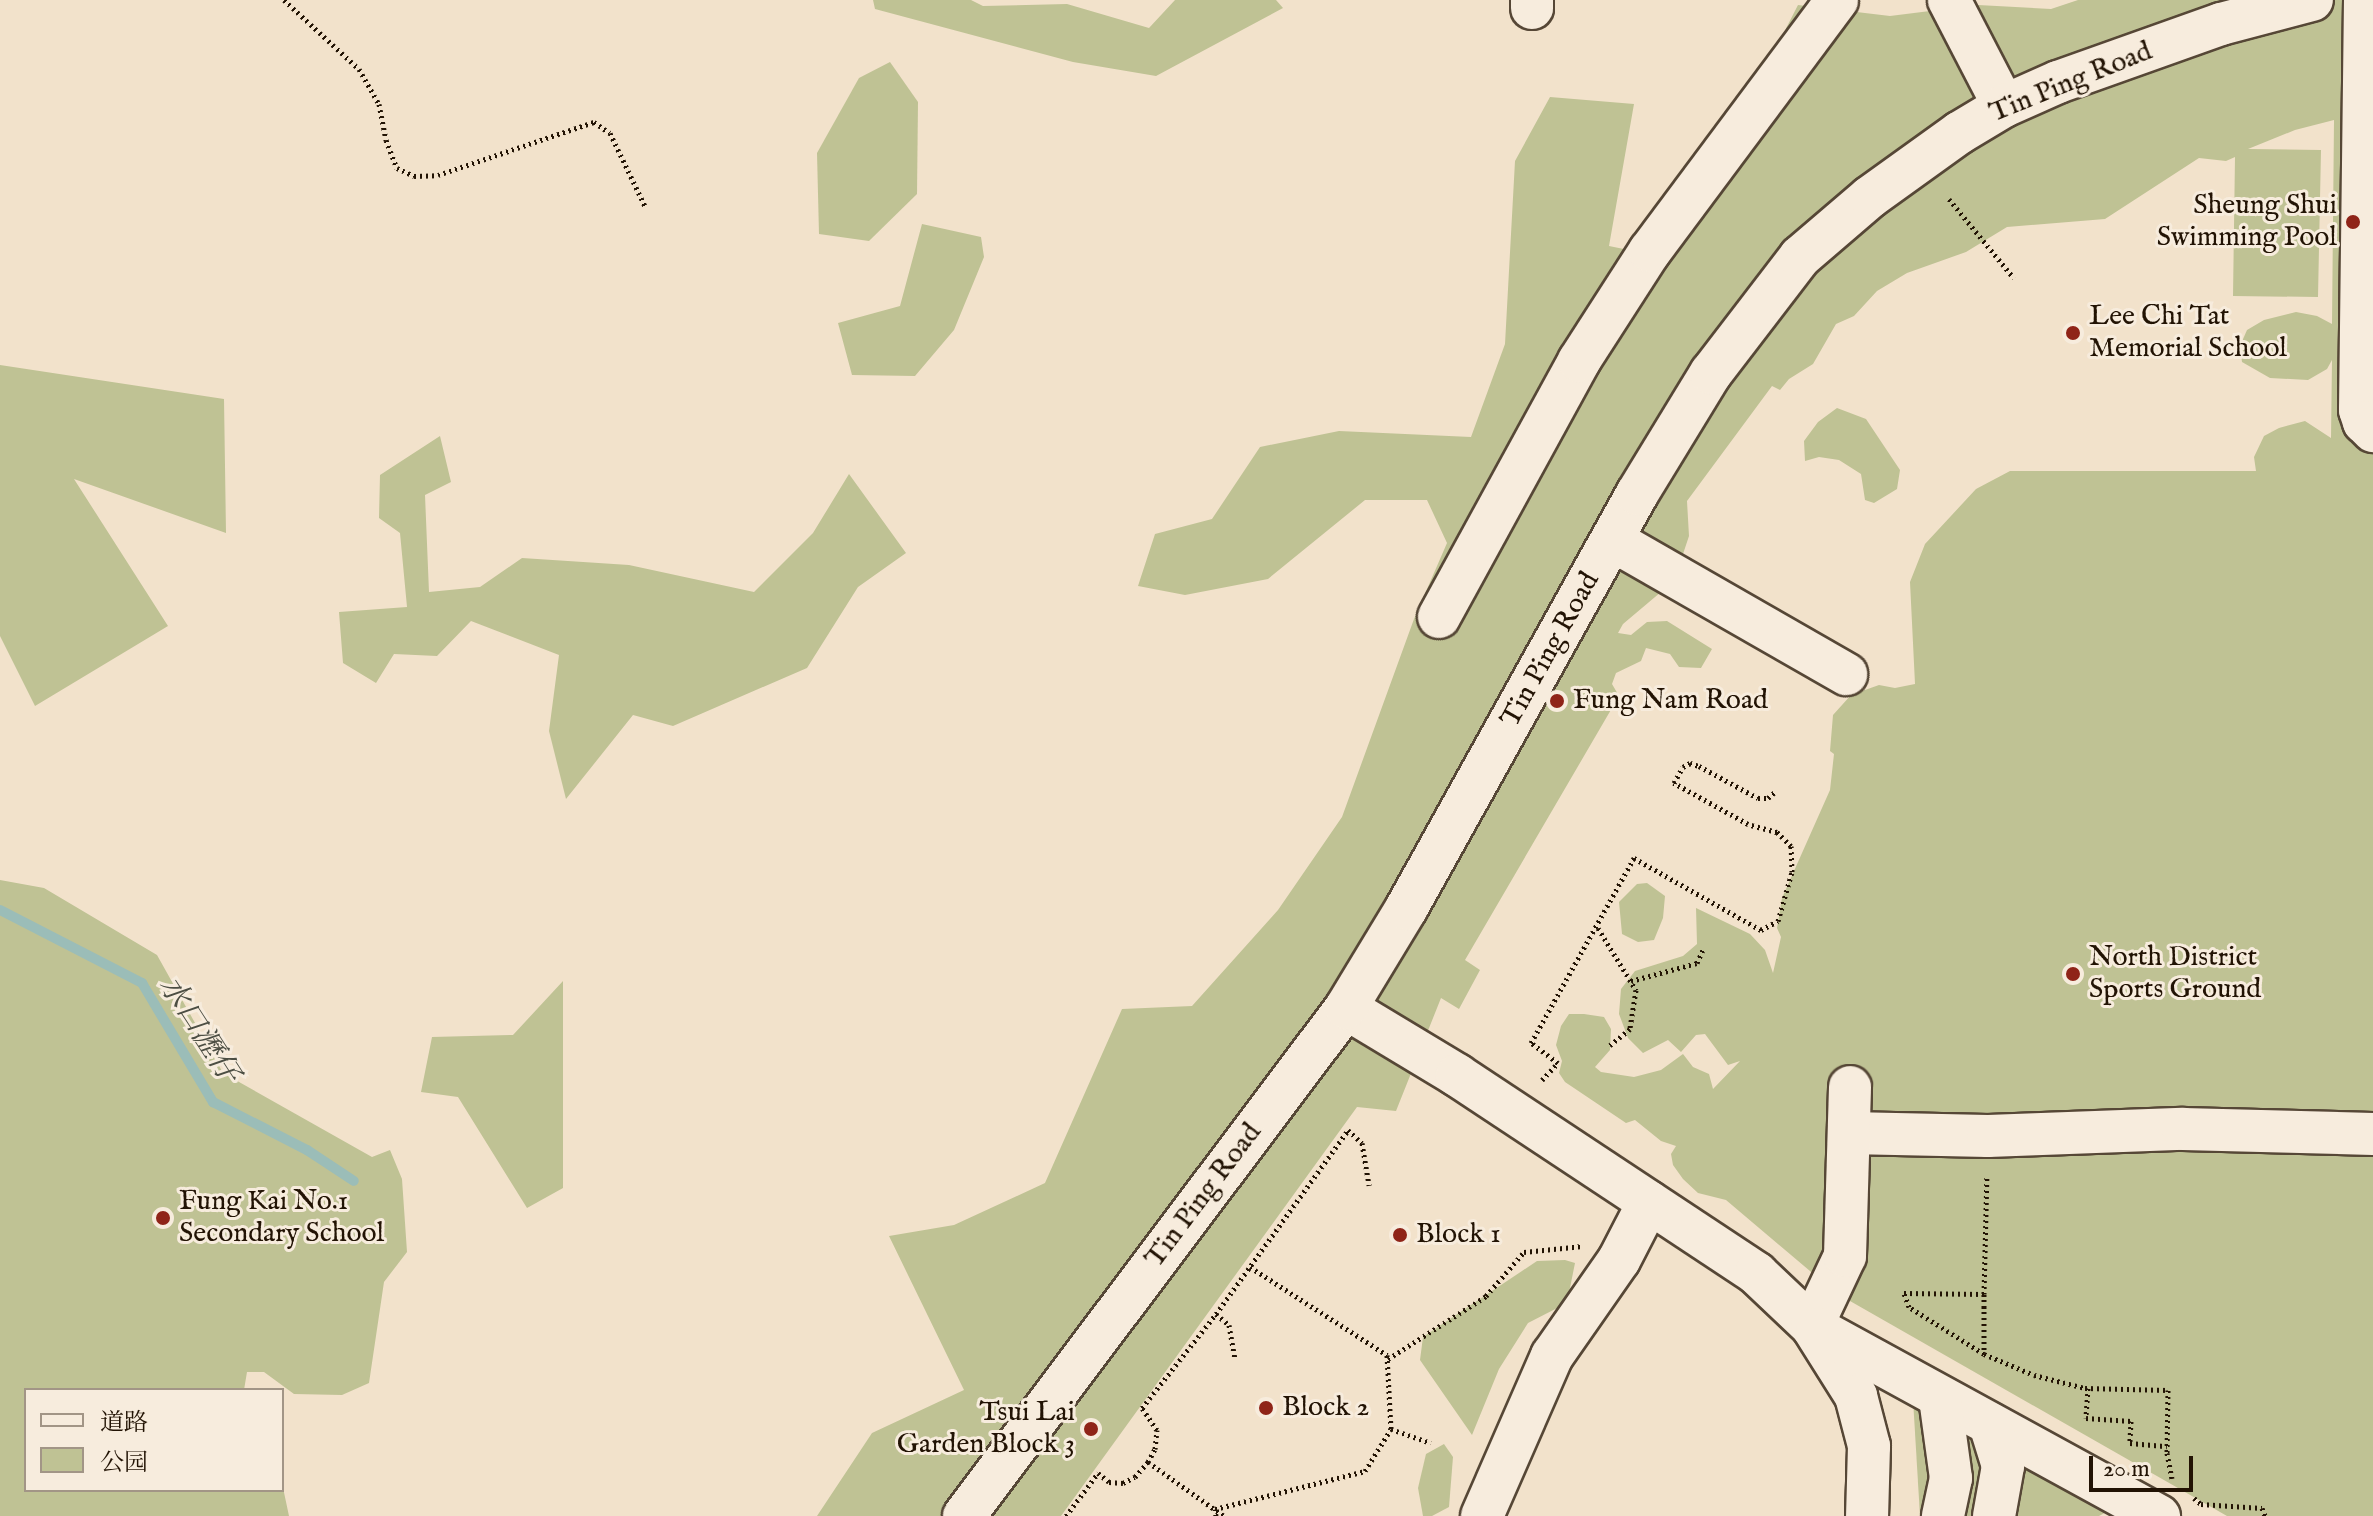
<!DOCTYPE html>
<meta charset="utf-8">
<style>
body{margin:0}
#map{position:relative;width:2373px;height:1516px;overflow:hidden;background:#f2e2cb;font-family:"IM FELL English","Noto Serif SC",serif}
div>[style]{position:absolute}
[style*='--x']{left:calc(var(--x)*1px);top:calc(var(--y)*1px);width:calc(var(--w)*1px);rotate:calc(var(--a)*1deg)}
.green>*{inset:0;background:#bfc294}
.stream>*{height:10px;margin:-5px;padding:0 5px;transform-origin:5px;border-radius:5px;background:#9bbdb8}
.path>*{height:5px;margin-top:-2.5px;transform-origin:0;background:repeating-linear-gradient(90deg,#221304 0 2px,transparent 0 6px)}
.roads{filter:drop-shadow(2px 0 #564736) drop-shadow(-2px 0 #564736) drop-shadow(0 2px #564736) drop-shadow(0 -2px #564736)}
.minor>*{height:42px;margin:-21px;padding:0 21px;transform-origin:21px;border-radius:21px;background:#f7ecdd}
.dots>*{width:22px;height:22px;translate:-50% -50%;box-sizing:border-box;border:4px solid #f7ecdd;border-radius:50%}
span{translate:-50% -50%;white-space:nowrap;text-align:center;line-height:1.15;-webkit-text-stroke:6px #f7ecdd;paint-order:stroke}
.street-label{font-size:28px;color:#221304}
.poi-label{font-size:28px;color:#221304}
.right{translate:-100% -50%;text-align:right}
.left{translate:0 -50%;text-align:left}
.water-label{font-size:30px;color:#4c4e43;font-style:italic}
.legend{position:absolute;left:24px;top:1388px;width:260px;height:104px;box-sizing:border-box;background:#f7ecdd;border:2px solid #a29586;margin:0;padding:10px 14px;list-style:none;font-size:24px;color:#221304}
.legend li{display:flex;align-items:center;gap:16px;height:40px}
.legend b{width:40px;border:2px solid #a29586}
.scale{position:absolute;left:2089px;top:1456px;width:104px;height:36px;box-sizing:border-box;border:4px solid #221304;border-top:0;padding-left:10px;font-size:24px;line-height:28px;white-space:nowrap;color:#221304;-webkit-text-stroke:6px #f7ecdd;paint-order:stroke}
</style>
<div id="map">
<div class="green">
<div style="clip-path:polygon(873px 0,971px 0,983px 6px,1067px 4px,1149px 28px,1175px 0,1276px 0,1283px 8px,1156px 76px,1073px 62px,875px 9px)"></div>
<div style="clip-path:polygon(2078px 0,2373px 0,2373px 1516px,2227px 1516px,1836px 1293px,1726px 1200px,1698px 1193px,1683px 1179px,1673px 1165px,1671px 1154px,1676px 1146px,1661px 1141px,1635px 1120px,1626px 1123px,1565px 1082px,1559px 1073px,1562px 1061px,1556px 1045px,1561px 1026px,1569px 1014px,1584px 1014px,1604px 1017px,1611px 1029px,1610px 1050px,1595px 1067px,1601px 1072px,1634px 1077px,1661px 1070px,1683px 1054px,1693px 1067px,1709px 1074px,1713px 1089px,1740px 1061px,1728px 1065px,1705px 1034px,1696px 1035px,1681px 1052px,1668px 1040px,1643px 1053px,1628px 1038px,1619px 1014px,1621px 989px,1635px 971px,1683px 956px,1697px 944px,1696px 908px,1750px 934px,1765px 950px,1773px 973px,1781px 937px,1777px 928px,1782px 898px,1830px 790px,1834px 754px,1830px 751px,1833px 715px,1851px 695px,1879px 685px,1895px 688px,1915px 684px,1910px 582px,1925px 544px,1976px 489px,2010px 471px,2256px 471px,2254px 457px,2264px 436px,2279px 428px,2305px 421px,2331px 438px,2332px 360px,2327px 369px,2308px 380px,2270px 378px,2242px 362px,2240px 346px,2247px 330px,2264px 320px,2296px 312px,2317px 316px,2332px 324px,2334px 120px,2295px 130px,2248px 149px,2321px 150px,2318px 297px,2233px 296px,2235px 157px,2226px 161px,2199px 158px,2105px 219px,2007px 227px,1966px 252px,1907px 273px,1877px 291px,1854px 316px,1836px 324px,1813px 364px,1789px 379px,1780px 390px,1772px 386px,1687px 501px,1689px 536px,1674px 581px,1623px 624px,1618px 633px,1631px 635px,1647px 622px,1667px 621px,1712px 649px,1701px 668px,1679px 667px,1670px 654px,1646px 648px,1641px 661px,1616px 673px,1612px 684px,1619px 696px,1465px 960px,1480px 970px,1459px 1009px,1441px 998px,1396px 1111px,1357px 1107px,1061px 1516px,817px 1516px,872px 1433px,964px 1390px,889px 1236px,954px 1225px,1045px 1183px,1122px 1009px,1192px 1006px,1278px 910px,1342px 817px,1414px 619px,1447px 543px,1427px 500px,1365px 500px,1268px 579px,1185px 595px,1138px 586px,1155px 534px,1212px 519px,1260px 447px,1339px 431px,1471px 437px,1505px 344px,1515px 161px,1550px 97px,1634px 104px,1609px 246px,1668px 258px,1798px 5px,1890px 16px,1978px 5px,2051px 9px)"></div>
<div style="clip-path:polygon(890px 62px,918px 102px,917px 194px,869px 241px,819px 234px,817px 153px,859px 78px)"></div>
<div style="clip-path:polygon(922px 224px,981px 237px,984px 257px,954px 330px,915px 376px,852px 375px,838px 323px,900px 306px)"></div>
<div style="clip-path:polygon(0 365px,224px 399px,226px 533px,74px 479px,168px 626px,35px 706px,0 636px)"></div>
<div style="clip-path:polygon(1837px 408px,1866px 419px,1900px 470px,1897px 489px,1874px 503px,1865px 500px,1861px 474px,1839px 460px,1819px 457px,1805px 461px,1804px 441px,1818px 422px)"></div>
<div style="clip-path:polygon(440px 436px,451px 482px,425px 495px,429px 592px,480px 587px,522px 558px,629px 565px,754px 592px,813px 533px,849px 474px,906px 553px,858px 587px,807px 668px,673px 726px,633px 715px,566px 799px,549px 731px,559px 655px,471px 621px,437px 656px,394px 654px,376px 683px,343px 663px,339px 612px,407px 607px,400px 533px,379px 518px,380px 475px)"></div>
<div style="clip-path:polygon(0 880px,44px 888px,157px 955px,223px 1073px,372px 1157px,390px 1150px,402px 1179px,407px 1252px,384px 1282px,369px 1383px,342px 1395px,294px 1394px,264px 1372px,247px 1372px,244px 1390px,26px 1390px,26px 1490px,282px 1490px,282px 1483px,289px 1516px,0 1516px)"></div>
<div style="clip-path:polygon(1647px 883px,1665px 896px,1663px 918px,1654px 940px,1638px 942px,1622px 934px,1619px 902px,1637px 884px)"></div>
<div style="clip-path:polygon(563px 981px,563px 1188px,527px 1208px,458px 1097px,421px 1092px,432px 1037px,513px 1035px)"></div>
<div style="clip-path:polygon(1565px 1260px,1575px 1263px,1567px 1303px,1528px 1323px,1499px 1369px,1472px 1435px,1420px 1360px,1423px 1337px,1537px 1261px)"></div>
<div style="clip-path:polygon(1913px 1399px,2112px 1509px,2099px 1516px,1920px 1516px)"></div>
<div style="clip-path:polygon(1444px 1444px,1453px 1457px,1449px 1507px,1432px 1516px,1423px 1516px,1418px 1488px,1426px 1454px)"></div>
</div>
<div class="stream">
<div style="--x:0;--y:910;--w:160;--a:27.2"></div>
<div style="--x:142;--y:983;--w:139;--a:59.2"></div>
<div style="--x:213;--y:1102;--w:106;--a:27.1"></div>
<div style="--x:307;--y:1150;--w:56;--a:33.4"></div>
</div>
<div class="path">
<div style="--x:284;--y:0;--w:102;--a:42.6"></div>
<div style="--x:359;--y:69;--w:40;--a:60.3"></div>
<div style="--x:379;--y:104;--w:37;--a:79"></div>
<div style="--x:386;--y:140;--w:30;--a:69"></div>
<div style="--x:397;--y:168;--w:19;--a:25"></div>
<div style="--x:414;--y:176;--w:24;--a:-2"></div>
<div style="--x:438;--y:175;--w:165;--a:-18.8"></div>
<div style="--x:594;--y:122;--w:19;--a:35"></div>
<div style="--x:610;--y:133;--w:81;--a:64.4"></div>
<div style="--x:1949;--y:199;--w:102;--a:50.6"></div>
<div style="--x:1598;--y:928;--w:73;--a:58.5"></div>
<div style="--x:1636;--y:990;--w:39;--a:99"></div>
<div style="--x:1630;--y:1029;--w:26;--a:141"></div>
<div style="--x:1631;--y:981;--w:68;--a:-15.3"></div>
<div style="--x:1697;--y:963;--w:17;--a:-66"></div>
<div style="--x:1542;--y:1080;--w:23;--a:-47"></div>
<div style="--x:1558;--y:1063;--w:34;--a:-143"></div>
<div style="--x:1531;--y:1043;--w:212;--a:-60.9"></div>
<div style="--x:1634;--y:858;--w:146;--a:29.6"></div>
<div style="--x:1761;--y:930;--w:19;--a:-28"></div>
<div style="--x:1778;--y:921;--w:51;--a:-74.1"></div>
<div style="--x:1792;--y:872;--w:26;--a:-92"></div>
<div style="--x:1791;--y:846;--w:20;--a:-135"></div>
<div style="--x:1777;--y:832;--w:30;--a:-165"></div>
<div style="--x:1748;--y:824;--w:85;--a:-151"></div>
<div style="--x:1674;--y:783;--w:18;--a:-61"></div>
<div style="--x:1683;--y:767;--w:8;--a:-30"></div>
<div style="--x:1690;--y:763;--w:9;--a:18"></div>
<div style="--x:1699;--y:766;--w:67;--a:28.5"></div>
<div style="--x:1758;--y:798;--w:10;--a:0"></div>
<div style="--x:1768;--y:798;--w:9;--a:-41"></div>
<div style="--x:1250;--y:1267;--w:163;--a:32.7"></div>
<div style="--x:1387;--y:1355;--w:74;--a:86.9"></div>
<div style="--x:1391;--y:1429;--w:42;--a:19.3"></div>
<div style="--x:1984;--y:1294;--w:119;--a:-88.6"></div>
<div style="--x:1216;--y:1314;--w:17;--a:40"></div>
<div style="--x:1229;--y:1325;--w:34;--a:80"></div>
<div style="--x:1984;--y:1354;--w:89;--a:-147.9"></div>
<div style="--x:1909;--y:1307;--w:15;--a:-110"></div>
<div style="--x:1904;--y:1293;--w:80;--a:0.7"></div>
<div style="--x:1984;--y:1294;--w:60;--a:90"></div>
<div style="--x:1984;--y:1354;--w:54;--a:22.8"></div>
<div style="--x:2034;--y:1375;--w:53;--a:14.3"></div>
<div style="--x:2085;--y:1388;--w:83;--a:1.4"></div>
<div style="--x:2168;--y:1390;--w:63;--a:90.9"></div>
<div style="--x:2167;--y:1453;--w:26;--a:79"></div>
<div style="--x:1388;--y:1359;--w:117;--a:-32.7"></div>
<div style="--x:1486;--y:1296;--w:58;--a:-49.2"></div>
<div style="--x:1524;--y:1252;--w:59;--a:-5.8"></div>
<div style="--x:2088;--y:1388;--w:30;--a:94"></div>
<div style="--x:2086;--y:1418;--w:45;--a:3.8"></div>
<div style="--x:2131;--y:1421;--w:22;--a:93"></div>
<div style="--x:2130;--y:1443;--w:37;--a:5"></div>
<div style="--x:1148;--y:1462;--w:15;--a:-62"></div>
<div style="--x:1155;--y:1449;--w:19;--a:-84"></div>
<div style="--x:1157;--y:1430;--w:27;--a:-124"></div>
<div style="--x:1142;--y:1408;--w:120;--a:-51.8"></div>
<div style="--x:1216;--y:1314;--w:226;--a:-54.3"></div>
<div style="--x:1348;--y:1130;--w:19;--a:43"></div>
<div style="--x:1362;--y:1143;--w:43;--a:80.5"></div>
<div style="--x:2194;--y:1498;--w:9;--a:41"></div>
<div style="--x:2201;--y:1504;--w:61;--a:3.8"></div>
<div style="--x:2262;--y:1508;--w:9;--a:69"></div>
<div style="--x:1066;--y:1516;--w:54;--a:-53.3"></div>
<div style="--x:1098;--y:1473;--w:14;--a:39"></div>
<div style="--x:1109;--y:1482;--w:14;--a:4"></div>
<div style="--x:1123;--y:1483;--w:13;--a:-27"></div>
<div style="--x:1135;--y:1477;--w:20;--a:-49"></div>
<div style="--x:1148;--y:1462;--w:93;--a:35.4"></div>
<div style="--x:1216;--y:1516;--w:7;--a:-98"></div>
<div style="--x:1215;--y:1509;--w:155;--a:-14.2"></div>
<div style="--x:1365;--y:1471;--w:49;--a:-58.2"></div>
</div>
<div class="roads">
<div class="minor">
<div style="--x:1949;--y:0;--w:119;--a:62.6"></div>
<div style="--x:2365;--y:0;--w:410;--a:90.7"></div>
<div style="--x:2360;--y:410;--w:13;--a:72"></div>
<div style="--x:2364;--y:422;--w:13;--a:45"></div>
<div style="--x:1532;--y:8;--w:8;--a:-90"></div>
<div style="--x:1612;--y:540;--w:270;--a:29.8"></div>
<div style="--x:1439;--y:617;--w:292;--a:-61.3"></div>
<div style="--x:1579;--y:361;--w:131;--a:-57.2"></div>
<div style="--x:1650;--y:251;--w:313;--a:-53.3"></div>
<div style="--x:1346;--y:1008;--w:130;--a:31.1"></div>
<div style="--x:1457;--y:1075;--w:359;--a:33.5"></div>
<div style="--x:1756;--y:1273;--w:77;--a:43.4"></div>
<div style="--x:1812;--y:1326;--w:83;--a:57.8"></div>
<div style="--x:1856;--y:1396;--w:52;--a:75.4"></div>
<div style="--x:1869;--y:1446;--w:70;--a:91.6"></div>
<div style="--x:1849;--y:1133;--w:139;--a:1.2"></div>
<div style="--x:1988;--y:1136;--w:195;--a:-2.1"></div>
<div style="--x:2183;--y:1129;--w:190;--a:1.5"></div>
<div style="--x:1812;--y:1326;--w:77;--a:-64.8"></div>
<div style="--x:1845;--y:1256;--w:169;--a:-88.3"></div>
<div style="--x:1817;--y:1329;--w:390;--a:28.7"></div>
<div style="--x:1940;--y:1398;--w:81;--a:82.2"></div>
<div style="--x:1951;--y:1478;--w:39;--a:102"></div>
<div style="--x:1990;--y:1424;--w:44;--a:72.8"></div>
<div style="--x:2003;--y:1466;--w:51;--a:100.2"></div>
<div style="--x:964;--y:1516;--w:636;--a:-53.06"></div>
<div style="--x:1346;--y:1008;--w:116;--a:-58.8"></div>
<div style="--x:1406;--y:909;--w:475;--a:-60.9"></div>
<div style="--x:1637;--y:494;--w:142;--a:-58.6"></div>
<div style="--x:1711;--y:373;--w:146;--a:-52.5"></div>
<div style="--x:1800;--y:257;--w:92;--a:-40.6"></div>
<div style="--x:1870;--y:197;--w:110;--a:-35.7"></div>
<div style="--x:1959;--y:133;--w:52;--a:-31"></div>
<div style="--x:2004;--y:106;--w:59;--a:-24"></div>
<div style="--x:2058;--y:82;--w:173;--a:-19.6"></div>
<div style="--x:2221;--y:24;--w:94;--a:-14.8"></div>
<div style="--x:1482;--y:1516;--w:175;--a:-66.4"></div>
<div style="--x:1552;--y:1356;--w:117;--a:-55.1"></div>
<div style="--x:1619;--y:1260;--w:65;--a:-62.7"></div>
</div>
</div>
<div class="dots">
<div style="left:2353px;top:222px;background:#8f2418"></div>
<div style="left:2073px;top:333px;background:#8f2418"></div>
<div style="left:1557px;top:701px;background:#8f2418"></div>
<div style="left:2073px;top:974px;background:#8f2418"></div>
<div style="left:163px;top:1218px;background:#8f2418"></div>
<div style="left:1400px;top:1235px;background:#8f2418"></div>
<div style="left:1266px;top:1408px;background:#8f2418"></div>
<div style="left:1091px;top:1429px;background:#8f2418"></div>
</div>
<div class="street-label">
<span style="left:2071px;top:83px;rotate:-22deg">Tin Ping Road</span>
<span style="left:1551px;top:650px;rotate:-61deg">Tin Ping Road</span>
<span style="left:1204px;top:1196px;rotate:-53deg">Tin Ping Road</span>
</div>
<div class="poi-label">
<span class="right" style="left:2337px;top:222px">Sheung Shui<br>Swimming Pool</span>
<span class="left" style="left:2089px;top:333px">Lee Chi Tat<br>Memorial School</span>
<span class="left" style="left:1573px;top:701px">Fung Nam Road</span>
<span class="left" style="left:2089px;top:974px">North District<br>Sports Ground</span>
<span class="left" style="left:179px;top:1218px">Fung Kai No.1<br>Secondary School</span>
<span class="left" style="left:1416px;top:1235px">Block 1</span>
<span class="left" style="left:1282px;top:1408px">Block 2</span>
<span class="right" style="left:1075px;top:1429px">Tsui Lai<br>Garden Block 3</span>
</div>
<div class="water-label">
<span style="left:198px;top:1030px;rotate:57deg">水口瀝仔</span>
</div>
<ul class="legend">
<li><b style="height:10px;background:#f7ecdd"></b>道路</li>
<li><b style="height:22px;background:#bfc294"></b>公园</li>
</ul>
<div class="scale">20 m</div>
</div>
